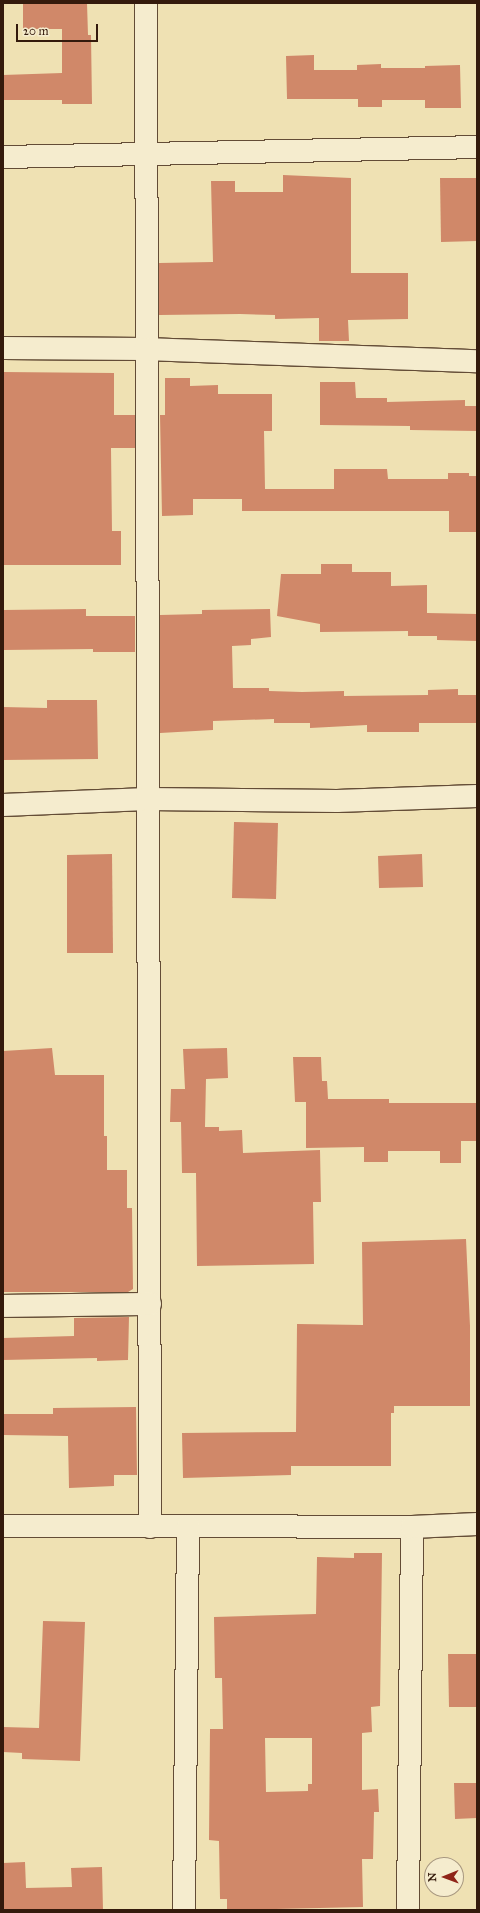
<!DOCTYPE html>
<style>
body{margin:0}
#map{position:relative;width:480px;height:1913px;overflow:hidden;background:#efe1b3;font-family:"IM FELL Great Primer",serif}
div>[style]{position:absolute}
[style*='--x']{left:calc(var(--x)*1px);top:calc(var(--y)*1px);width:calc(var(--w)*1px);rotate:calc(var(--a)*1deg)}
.building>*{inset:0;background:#d08869}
.roads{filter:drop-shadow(1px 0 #634c36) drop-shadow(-1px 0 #634c36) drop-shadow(0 1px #634c36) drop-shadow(0 -1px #634c36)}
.minor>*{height:22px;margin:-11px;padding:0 11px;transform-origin:11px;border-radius:11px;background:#f5ecce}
span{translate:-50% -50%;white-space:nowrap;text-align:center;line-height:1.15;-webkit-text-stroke:3px #f5ecce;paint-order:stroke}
.frame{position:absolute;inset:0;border:4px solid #341a0c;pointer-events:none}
.north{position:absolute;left:424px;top:1857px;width:40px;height:40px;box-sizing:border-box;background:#f5ecce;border:1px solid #a89880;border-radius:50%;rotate:269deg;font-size:11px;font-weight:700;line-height:16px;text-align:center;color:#341a0c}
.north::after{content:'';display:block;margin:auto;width:14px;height:18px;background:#8f2418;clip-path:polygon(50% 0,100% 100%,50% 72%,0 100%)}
.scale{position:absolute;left:16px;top:24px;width:82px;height:18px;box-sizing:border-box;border:2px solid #341a0c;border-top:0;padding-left:5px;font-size:12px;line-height:14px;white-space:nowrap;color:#341a0c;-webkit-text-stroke:3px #f5ecce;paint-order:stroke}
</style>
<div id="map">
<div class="building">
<div style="clip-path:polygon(23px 3px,87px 3px,88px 35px,91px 35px,92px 104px,62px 104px,62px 100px,3px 100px,3px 75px,62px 73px,62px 29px,23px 29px)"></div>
<div style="clip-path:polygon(314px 55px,314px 70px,357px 70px,357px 65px,381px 64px,381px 68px,425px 68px,425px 66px,460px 65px,461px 108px,425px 108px,425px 100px,382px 100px,382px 107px,358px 107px,358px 99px,287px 99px,286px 56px)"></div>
<div style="clip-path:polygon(283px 175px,351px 178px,351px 273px,408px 273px,408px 319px,348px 320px,349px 341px,319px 341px,319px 318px,275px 319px,275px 315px,240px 314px,159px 315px,159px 263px,213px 262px,211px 181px,235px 181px,235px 192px,283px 192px)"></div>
<div style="clip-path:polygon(440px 178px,477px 178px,477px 241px,441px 242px)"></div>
<div style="clip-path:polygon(3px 372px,114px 373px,114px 415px,135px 415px,135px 448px,111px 448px,112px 531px,121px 531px,121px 565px,3px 565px)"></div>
<div style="clip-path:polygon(165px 378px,190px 378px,190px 386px,218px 385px,218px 394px,272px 394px,272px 431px,264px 431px,265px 489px,334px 489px,334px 469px,387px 469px,388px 479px,448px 479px,448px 473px,469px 473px,469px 476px,477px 476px,477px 532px,449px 532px,449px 511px,242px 511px,242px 499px,193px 499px,193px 515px,162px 516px,160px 415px,165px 415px)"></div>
<div style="clip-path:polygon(320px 382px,355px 382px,356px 398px,387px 398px,387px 402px,465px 400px,465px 406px,477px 406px,477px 431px,410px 430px,410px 426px,320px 425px)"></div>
<div style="clip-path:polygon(321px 564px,352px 564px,352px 572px,391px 572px,391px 586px,427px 585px,427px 613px,477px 614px,477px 641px,437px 640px,437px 636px,408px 636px,408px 631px,320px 632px,320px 624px,277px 616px,281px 574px,321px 574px)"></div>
<div style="clip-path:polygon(86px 609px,86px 616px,135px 616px,135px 652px,93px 652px,93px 649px,3px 650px,3px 610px)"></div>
<div style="clip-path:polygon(270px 609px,271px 637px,251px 639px,251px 645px,232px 646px,233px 688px,269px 688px,269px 691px,302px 692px,344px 691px,344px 696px,428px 695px,428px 690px,458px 689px,458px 695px,477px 695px,477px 723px,419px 723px,419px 732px,367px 732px,367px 725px,310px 728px,310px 723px,274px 723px,274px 719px,213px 721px,213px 730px,160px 733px,160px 615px,202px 614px,202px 610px)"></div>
<div style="clip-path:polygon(47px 700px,97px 700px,98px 759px,3px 760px,3px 707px,47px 708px)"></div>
<div style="clip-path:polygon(234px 822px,278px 823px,276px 899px,232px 898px)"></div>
<div style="clip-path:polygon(112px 854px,113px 953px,67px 953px,67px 855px)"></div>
<div style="clip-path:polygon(422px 854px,423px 887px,379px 888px,378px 856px)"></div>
<div style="clip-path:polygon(52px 1048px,55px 1075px,104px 1075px,104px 1136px,107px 1136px,107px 1170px,127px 1170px,127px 1208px,132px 1208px,133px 1289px,128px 1292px,3px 1292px,3px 1051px)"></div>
<div style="clip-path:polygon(227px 1048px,228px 1078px,206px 1079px,205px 1127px,219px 1127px,219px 1131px,242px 1130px,243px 1153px,320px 1150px,321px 1202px,313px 1202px,314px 1264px,197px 1266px,196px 1173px,182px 1173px,181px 1122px,170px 1122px,171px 1089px,185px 1089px,183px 1049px)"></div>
<div style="clip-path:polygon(293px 1057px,321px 1057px,322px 1081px,327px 1081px,328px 1099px,389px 1099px,389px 1103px,477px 1103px,477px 1141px,461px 1141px,461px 1163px,440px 1163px,440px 1151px,388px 1151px,388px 1162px,364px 1162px,364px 1147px,306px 1148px,306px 1102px,295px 1102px)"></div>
<div style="clip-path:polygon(466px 1239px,470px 1326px,470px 1406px,394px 1406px,394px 1413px,391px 1413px,391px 1466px,291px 1466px,291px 1475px,183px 1478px,182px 1433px,296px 1432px,297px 1324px,363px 1325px,362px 1242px)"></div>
<div style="clip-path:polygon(129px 1317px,128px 1360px,97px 1361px,97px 1358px,3px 1360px,3px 1338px,74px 1336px,74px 1318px)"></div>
<div style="clip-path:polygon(136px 1407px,137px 1475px,114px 1475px,114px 1486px,69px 1488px,68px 1436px,3px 1435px,3px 1414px,53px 1414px,53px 1408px)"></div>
<div style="clip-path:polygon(evenodd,354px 1553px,382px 1553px,380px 1706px,371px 1707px,372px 1732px,362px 1733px,362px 1790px,378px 1789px,379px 1812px,374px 1812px,373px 1859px,362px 1859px,363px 1907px,227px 1910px,227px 1899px,220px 1899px,219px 1841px,209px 1840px,210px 1729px,223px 1729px,222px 1678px,215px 1678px,214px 1617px,316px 1614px,317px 1557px,354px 1558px,354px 1553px,265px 1738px,312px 1738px,312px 1784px,308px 1784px,308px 1791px,266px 1792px,265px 1738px)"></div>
<div style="clip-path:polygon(43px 1621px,85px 1622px,80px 1761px,22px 1759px,22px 1753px,3px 1752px,3px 1727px,39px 1728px)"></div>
<div style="clip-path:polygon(448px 1654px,477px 1654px,477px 1707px,449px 1707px)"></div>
<div style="clip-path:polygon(454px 1783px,477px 1783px,477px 1818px,455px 1819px)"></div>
<div style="clip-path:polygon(25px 1862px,26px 1888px,72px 1887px,71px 1868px,102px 1867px,103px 1910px,3px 1910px,3px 1863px)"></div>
</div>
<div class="roads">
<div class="minor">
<div style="--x:146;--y:3;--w:1524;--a:89.85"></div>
<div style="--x:3;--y:157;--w:474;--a:-1.2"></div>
<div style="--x:3;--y:348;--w:142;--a:0.4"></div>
<div style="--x:145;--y:349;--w:332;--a:2.1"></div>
<div style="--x:3;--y:805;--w:144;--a:-2.4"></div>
<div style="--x:147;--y:799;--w:190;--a:0.6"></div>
<div style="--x:337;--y:801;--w:140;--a:-2"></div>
<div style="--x:3;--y:1306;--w:147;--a:-0.8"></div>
<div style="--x:3;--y:1526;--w:409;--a:0.1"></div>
<div style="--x:184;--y:1910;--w:384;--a:-89.4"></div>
<div style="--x:408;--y:1910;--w:383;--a:-89.4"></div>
<div style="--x:412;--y:1527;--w:65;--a:-2.6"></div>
</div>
</div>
<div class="frame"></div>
<div class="north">N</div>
<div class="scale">20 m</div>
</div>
